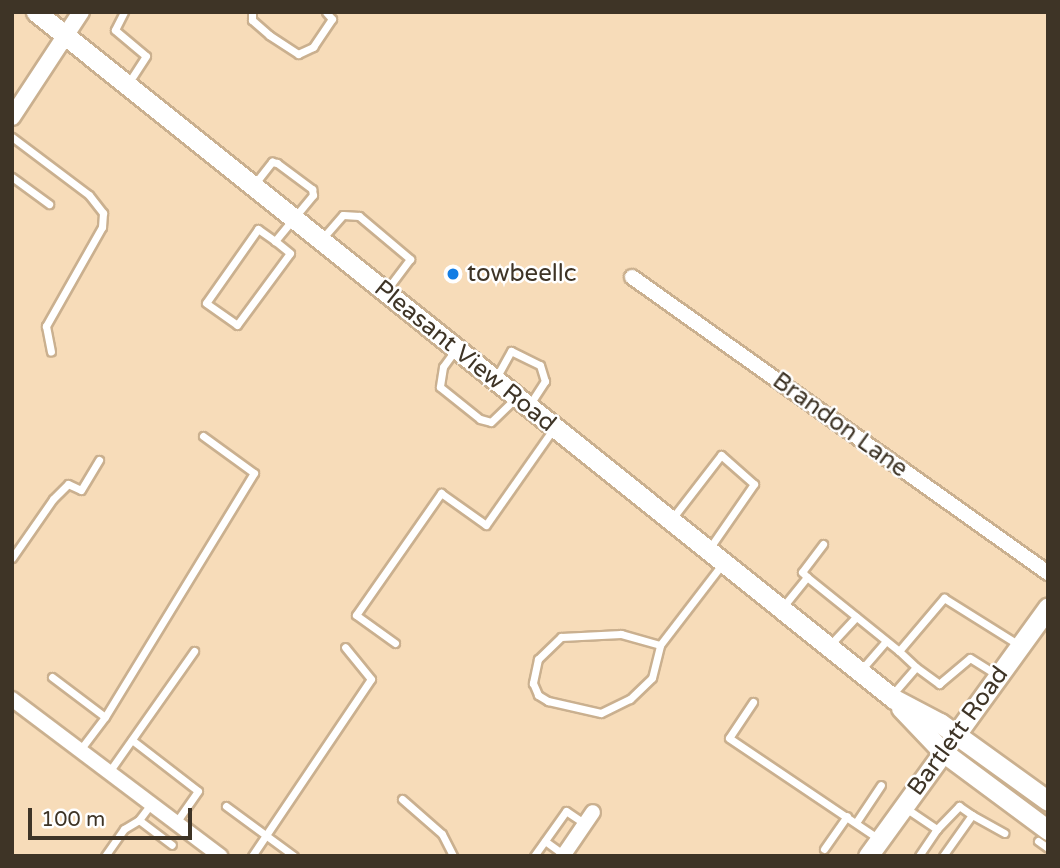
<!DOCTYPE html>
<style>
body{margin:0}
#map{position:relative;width:1060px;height:868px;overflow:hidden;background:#f7dcb9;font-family:"Varela Round",sans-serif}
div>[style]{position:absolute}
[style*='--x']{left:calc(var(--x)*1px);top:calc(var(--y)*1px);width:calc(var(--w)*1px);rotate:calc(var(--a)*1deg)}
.roads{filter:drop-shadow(2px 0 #cab08f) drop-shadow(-2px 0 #cab08f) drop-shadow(0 2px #cab08f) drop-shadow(0 -2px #cab08f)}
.service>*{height:7px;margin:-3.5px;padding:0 3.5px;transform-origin:3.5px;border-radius:3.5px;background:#fff}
.minor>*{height:14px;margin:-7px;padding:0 7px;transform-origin:7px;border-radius:7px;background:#fff}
.tertiary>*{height:16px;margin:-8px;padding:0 8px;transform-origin:8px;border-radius:8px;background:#fff}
.secondary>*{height:19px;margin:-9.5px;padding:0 9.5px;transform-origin:9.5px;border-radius:9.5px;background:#fff}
.dots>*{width:19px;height:19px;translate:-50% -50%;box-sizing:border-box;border:4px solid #fff;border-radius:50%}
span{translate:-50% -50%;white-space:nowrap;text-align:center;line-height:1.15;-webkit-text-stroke:5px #fff;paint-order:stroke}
.poi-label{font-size:24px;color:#3e3426}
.left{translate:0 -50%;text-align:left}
.street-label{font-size:24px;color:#3e3426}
.frame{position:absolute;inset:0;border:14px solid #3e3426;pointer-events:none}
.scale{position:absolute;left:28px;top:808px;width:164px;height:32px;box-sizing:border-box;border:4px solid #3e3426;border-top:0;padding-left:9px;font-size:21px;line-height:24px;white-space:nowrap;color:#3e3426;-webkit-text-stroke:5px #fff;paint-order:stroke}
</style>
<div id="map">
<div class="roads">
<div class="service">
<div style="--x:124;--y:12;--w:20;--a:117"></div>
<div style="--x:115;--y:30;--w:40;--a:40"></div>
<div style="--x:146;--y:56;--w:35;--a:123"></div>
<div style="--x:252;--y:12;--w:8;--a:90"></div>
<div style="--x:252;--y:20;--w:23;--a:41"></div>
<div style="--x:269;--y:35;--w:35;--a:33"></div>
<div style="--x:298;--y:54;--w:17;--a:-25"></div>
<div style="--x:313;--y:47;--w:34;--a:-56"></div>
<div style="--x:332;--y:19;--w:9;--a:-131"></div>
<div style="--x:12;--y:137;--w:96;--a:37"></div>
<div style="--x:89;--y:195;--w:23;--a:52"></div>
<div style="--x:103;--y:213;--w:14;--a:94"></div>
<div style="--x:102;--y:227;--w:114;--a:119.5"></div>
<div style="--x:46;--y:326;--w:26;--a:79"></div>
<div style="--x:12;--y:177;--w:46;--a:36.1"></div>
<div style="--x:253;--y:186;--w:31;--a:-52"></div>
<div style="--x:272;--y:162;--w:5;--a:11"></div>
<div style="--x:277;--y:163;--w:44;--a:36.6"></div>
<div style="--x:312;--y:189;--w:6;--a:81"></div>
<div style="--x:313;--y:195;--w:60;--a:129.6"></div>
<div style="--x:275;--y:241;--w:21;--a:-145"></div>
<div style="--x:258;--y:229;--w:90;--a:125.1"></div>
<div style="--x:206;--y:303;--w:38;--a:35"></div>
<div style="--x:237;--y:325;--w:89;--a:-53.6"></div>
<div style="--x:290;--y:253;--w:19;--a:-141"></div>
<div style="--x:321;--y:240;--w:33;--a:-49"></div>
<div style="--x:343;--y:215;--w:16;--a:4"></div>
<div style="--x:359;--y:216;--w:67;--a:40.1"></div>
<div style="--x:410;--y:259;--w:38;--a:127"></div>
<div style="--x:456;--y:349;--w:22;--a:126"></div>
<div style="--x:443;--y:367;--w:20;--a:99"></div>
<div style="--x:440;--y:387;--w:51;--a:38.7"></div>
<div style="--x:480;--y:419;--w:11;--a:15"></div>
<div style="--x:491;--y:422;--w:33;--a:-44"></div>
<div style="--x:496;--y:378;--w:31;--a:-61"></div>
<div style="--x:511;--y:351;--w:32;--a:26"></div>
<div style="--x:540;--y:365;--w:17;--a:73"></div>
<div style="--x:545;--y:381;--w:30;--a:123"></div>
<div style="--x:671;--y:520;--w:82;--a:-52.4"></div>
<div style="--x:721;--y:455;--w:44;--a:41.3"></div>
<div style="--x:754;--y:484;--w:79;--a:124.7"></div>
<div style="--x:12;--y:558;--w:72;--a:-55.2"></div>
<div style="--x:53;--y:499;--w:21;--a:-45"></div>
<div style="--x:68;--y:484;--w:14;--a:25"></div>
<div style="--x:81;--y:490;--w:35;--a:-59"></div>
<div style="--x:807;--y:577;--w:118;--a:38.8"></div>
<div style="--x:899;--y:651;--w:70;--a:-49.7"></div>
<div style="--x:944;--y:598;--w:89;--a:32.1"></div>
<div style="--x:782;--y:608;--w:40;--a:-51"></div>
<div style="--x:807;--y:577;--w:7;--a:-135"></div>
<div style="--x:802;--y:572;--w:35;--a:-53"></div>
<div style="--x:395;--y:643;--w:48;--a:-144.3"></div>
<div style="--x:356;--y:615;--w:149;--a:-55.1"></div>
<div style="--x:441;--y:493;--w:55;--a:35.4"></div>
<div style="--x:486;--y:525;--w:118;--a:-55"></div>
<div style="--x:660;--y:645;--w:41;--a:-164.2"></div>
<div style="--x:621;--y:634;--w:60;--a:177.1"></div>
<div style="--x:561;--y:637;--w:32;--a:136"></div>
<div style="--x:538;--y:659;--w:25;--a:102"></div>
<div style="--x:533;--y:683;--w:13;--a:67"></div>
<div style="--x:538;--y:695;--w:12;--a:31"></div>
<div style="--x:548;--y:701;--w:54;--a:12.8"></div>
<div style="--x:601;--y:713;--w:32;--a:-26"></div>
<div style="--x:630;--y:699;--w:30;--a:-44"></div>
<div style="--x:652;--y:678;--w:34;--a:-76"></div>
<div style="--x:660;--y:645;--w:103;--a:-52.5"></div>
<div style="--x:829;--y:646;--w:40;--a:-47"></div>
<div style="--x:916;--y:667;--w:29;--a:36"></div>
<div style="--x:939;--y:684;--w:40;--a:-40"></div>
<div style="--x:970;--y:658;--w:32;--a:32"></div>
<div style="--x:861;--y:670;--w:38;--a:-49"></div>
<div style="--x:52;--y:677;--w:66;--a:37"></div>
<div style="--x:105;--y:717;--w:41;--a:127.1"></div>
<div style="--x:891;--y:696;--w:38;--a:-49"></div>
<div style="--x:916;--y:667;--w:23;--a:-137"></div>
<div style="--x:753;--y:702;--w:43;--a:123.7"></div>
<div style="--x:729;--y:738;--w:181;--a:34"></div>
<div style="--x:105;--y:717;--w:286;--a:-58.6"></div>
<div style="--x:254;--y:473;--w:63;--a:-144"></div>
<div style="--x:132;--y:740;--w:83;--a:37.7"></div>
<div style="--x:198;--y:791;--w:38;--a:125"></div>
<div style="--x:109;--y:772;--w:148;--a:-54.9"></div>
<div style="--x:402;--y:799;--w:53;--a:41.2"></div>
<div style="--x:442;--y:834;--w:25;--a:63"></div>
<div style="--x:151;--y:804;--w:20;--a:127"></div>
<div style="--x:139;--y:820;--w:41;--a:37.1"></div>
<div style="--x:226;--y:806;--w:84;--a:36.3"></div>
<div style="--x:904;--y:807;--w:40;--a:34"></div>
<div style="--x:937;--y:829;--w:32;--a:124"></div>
<div style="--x:972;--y:815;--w:37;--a:29"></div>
<div style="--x:857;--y:821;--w:43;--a:-56.3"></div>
<div style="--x:937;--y:829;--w:32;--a:-46"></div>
<div style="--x:959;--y:806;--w:16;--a:35"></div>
<div style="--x:972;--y:815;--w:50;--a:125.3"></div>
<div style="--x:545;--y:841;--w:24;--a:36"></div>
<div style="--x:1038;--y:841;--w:12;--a:35"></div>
<div style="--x:824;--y:849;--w:40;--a:-55.1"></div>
<div style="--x:105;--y:856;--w:33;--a:-55"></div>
<div style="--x:124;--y:829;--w:17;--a:-31"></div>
<div style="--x:252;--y:856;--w:213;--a:-56.1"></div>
<div style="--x:371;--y:679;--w:41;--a:-129.1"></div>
<div style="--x:534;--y:856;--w:55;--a:-54.6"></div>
<div style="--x:566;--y:811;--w:23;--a:34"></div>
</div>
<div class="minor">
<div style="--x:632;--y:277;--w:511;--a:35.43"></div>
<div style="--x:12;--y:699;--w:261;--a:37"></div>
<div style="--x:563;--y:856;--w:53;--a:-55.7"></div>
</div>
<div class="tertiary">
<div style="--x:12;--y:117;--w:126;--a:-56.7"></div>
</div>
<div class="secondary">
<div style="--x:36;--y:12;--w:1099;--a:38.68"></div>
<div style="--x:894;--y:699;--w:52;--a:27.6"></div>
<div style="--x:940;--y:723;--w:133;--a:35.8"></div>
<div style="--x:901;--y:708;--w:61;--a:46.3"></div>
<div style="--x:943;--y:752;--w:131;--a:36.6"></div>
<div style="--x:868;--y:856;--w:307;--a:-54.1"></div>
</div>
</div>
<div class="dots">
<div style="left:453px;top:274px;background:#127de4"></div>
</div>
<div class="poi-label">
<span class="left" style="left:467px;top:274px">towbeellc</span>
</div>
<div class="street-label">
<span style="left:465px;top:356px;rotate:39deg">Pleasant View Road</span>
<span style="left:840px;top:425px;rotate:36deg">Brandon Lane</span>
<span style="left:958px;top:731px;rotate:-54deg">Bartlett Road</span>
</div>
<div class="frame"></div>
<div class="scale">100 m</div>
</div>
